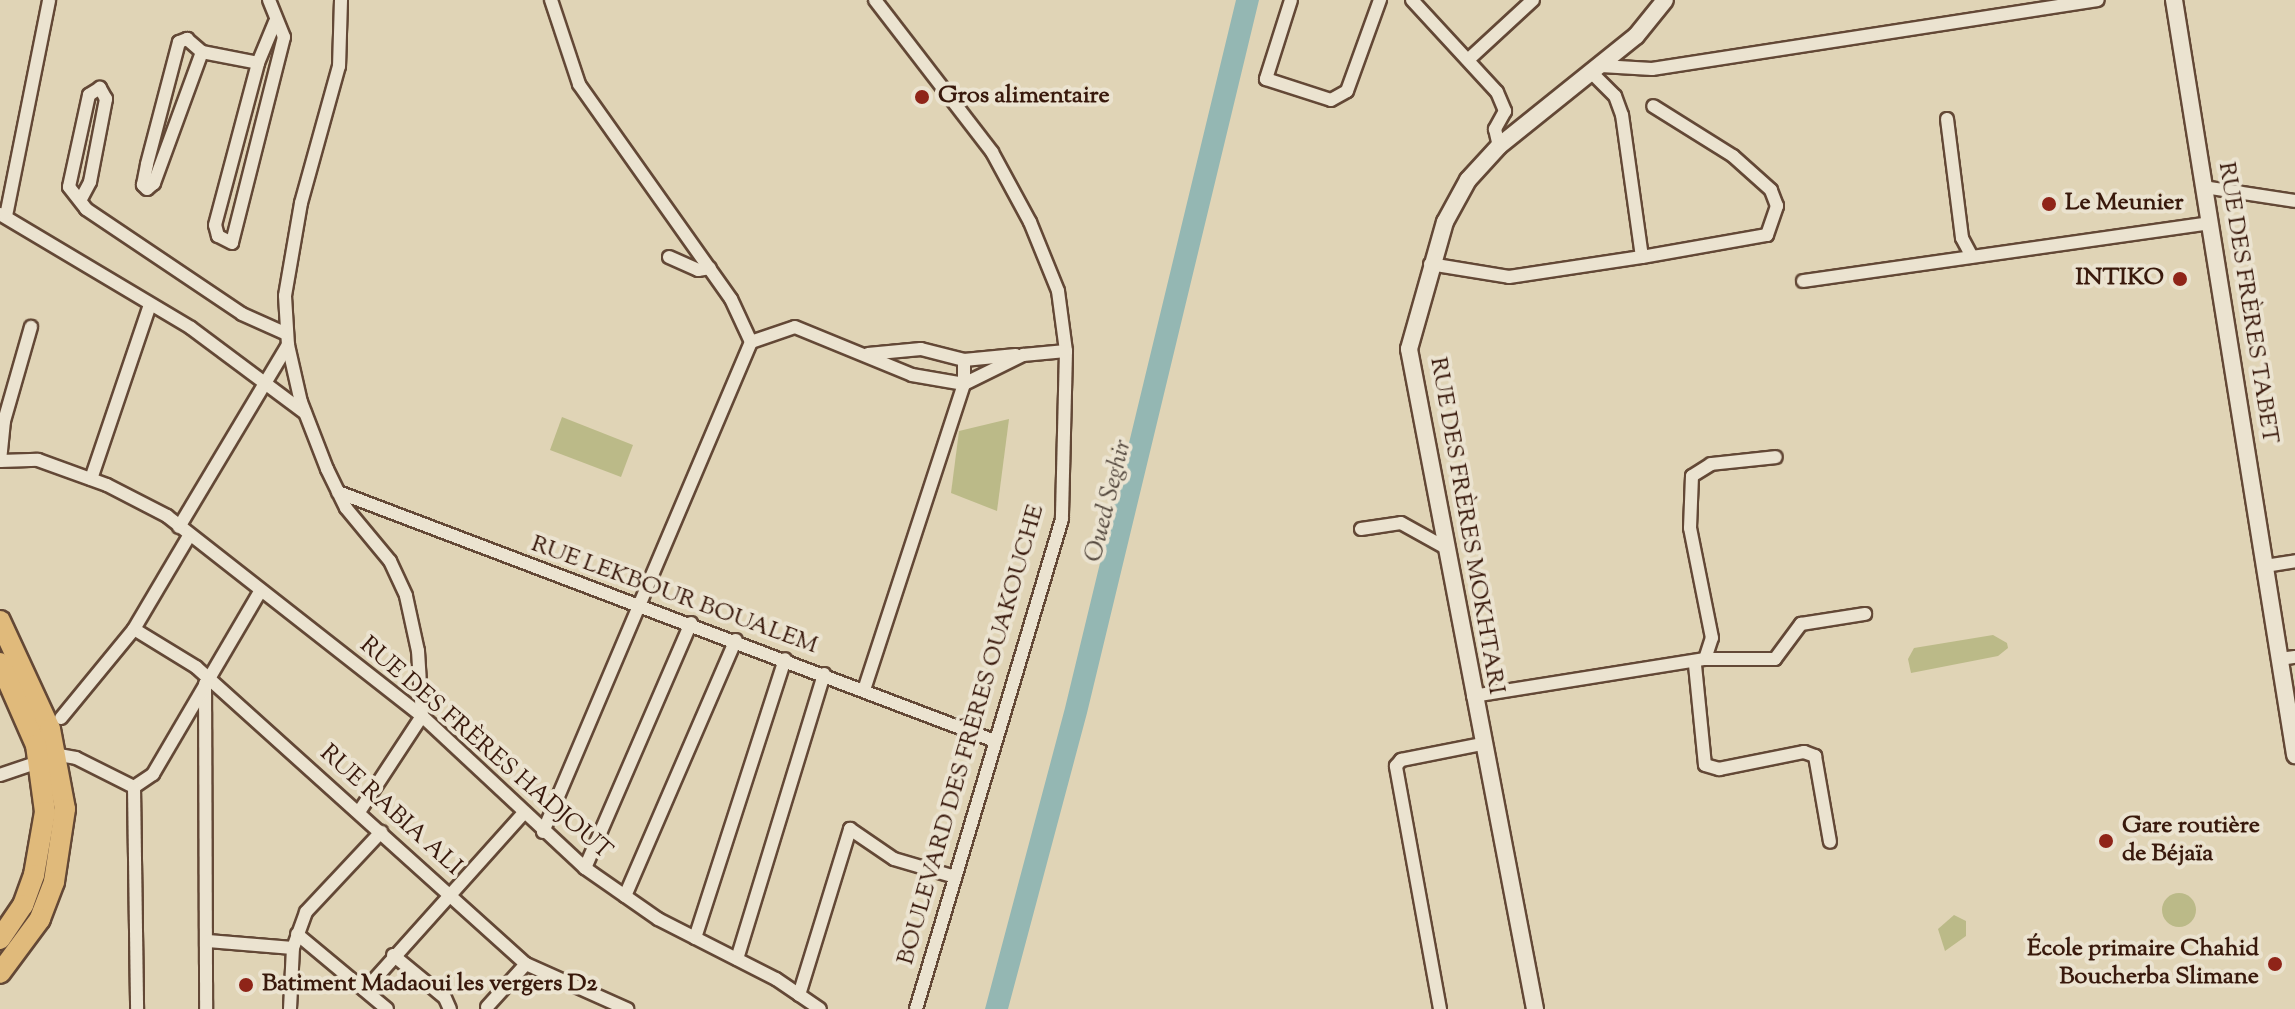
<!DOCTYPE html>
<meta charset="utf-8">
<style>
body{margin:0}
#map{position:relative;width:2295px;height:1009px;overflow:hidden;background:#e0d4b6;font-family:"Sorts Mill Goudy",serif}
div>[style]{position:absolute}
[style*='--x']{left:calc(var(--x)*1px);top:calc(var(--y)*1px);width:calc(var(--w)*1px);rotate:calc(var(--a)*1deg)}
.green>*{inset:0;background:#bbba88}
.round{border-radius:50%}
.water>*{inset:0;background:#94b7b3}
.roads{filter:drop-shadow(2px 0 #634836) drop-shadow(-2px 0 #634836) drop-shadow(0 2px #634836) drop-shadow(0 -2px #634836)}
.minor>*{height:12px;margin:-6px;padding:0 6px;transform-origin:6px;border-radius:6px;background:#ebe3d0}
.tertiary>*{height:16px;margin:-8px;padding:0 8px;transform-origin:8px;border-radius:8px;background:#ebe3d0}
.primary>*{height:20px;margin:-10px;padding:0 10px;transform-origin:10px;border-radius:10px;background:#e0ba7b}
.dots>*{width:22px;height:22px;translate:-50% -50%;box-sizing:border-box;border:4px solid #ebe3d0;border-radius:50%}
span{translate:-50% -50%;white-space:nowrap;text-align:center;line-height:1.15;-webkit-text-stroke:8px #ebe3d0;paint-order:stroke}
.poi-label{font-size:24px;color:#39190c;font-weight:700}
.left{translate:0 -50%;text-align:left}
.right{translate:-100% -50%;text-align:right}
.street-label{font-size:24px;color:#39190c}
.water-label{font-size:26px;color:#54483e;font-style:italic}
</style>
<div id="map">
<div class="green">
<div style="clip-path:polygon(562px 417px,633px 445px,621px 477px,550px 450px)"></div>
<div style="clip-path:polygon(1009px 419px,997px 511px,951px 493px,959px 431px)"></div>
<div style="clip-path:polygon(1993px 635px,2007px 643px,2008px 648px,1998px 656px,1911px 673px,1908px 659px,1914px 648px)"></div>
<div class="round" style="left:2162px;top:893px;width:34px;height:34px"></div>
<div style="clip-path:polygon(1954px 915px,1966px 921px,1966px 936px,1945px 951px,1938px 929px)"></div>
</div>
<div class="water">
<div style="clip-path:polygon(1236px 0,1259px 0,1087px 713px,1008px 1009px,985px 1009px,1065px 708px)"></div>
</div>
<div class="roads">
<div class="minor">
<div style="--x:269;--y:0;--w:40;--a:68"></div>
<div style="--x:284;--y:37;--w:212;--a:104.2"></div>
<div style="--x:232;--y:243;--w:16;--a:-153"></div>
<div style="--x:218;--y:236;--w:11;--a:-105"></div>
<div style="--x:215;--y:225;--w:168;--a:-75.1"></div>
<div style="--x:258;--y:63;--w:44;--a:-67.5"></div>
<div style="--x:341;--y:0;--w:66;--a:91.7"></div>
<div style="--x:339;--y:66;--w:142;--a:105.5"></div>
<div style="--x:301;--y:203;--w:94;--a:99.8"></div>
<div style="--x:285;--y:296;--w:49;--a:86.5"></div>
<div style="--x:288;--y:345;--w:58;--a:77.2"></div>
<div style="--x:301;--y:402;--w:72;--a:68.8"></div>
<div style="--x:327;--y:469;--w:43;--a:64"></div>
<div style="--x:346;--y:508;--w:69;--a:50.3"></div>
<div style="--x:390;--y:561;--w:38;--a:65"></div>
<div style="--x:406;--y:596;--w:56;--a:77.7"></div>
<div style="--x:418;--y:651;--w:65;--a:86.5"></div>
<div style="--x:422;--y:716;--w:115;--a:123.3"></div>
<div style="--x:875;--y:0;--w:192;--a:52.4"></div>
<div style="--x:992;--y:152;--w:80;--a:61.5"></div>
<div style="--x:1030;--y:222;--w:74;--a:67.9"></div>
<div style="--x:1058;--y:291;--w:61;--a:82.4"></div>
<div style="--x:1066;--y:351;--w:168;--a:91.4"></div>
<div style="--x:1062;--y:519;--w:511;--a:106.59"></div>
<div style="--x:1291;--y:0;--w:83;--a:107.6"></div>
<div style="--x:1266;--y:79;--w:68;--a:17.9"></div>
<div style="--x:1331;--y:100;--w:18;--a:-29"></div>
<div style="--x:1347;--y:91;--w:97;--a:-70.1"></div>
<div style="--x:1412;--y:0;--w:125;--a:47.3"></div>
<div style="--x:1497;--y:92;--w:21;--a:67"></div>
<div style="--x:1505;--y:111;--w:21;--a:119"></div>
<div style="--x:1495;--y:129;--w:17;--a:77"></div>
<div style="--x:202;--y:52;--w:140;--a:110.1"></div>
<div style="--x:154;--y:183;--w:9;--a:139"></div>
<div style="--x:147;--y:189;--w:6;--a:-135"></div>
<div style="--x:143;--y:185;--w:21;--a:-79"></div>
<div style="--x:147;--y:164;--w:126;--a:-75.3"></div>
<div style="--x:179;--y:42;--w:9;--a:-21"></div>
<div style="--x:187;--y:39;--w:20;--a:41"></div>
<div style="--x:202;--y:52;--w:57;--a:11.1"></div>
<div style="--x:1469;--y:59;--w:87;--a:-42.7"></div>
<div style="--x:1601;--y:66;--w:51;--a:3.4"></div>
<div style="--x:1652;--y:69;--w:451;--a:-8.8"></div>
<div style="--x:1947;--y:119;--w:120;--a:82.8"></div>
<div style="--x:1962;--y:238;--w:21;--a:62"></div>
<div style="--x:2204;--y:187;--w:92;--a:8.7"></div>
<div style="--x:81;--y:199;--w:19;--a:-62"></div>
<div style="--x:90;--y:182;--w:85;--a:-79.1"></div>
<div style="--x:106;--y:99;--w:13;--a:-119"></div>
<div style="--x:100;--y:88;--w:13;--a:148"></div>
<div style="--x:89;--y:95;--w:94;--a:102.3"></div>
<div style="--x:69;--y:187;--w:28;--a:52"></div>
<div style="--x:86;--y:209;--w:188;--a:33.9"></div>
<div style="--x:242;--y:314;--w:49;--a:24"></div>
<div style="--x:0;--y:214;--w:222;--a:30.8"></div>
<div style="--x:191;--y:328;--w:142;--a:36.7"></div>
<div style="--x:6;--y:216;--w:220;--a:-78.7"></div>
<div style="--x:669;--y:257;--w:32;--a:24"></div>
<div style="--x:698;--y:270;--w:12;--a:-9"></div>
<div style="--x:1642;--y:257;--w:127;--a:-10"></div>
<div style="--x:1767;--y:235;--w:31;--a:-71"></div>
<div style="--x:1777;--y:206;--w:17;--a:-111"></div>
<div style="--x:1771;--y:190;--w:51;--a:-138.2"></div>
<div style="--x:1733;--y:156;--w:94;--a:-148"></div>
<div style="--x:1430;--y:264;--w:80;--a:9.3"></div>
<div style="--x:1509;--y:277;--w:134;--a:-8.6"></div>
<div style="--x:1642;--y:257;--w:143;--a:-98"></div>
<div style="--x:1622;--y:115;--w:20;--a:-110"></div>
<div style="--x:1615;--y:96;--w:33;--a:-135"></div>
<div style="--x:1803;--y:281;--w:411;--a:-8.1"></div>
<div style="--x:751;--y:342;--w:46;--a:-18.8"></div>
<div style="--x:795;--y:327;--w:126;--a:22.3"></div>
<div style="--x:912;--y:375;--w:53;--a:9.8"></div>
<div style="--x:964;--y:384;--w:66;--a:-26.2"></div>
<div style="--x:1023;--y:355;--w:43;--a:-5.3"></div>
<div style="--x:868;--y:354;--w:53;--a:-5.4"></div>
<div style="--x:921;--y:349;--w:44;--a:14.3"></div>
<div style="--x:964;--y:360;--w:52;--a:-5.5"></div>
<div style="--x:0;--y:461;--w:38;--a:-2"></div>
<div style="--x:38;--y:460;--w:73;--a:19.9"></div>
<div style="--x:107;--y:485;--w:68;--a:27.3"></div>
<div style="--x:167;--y:516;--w:324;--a:38.1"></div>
<div style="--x:422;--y:716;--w:223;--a:43"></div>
<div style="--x:585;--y:868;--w:89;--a:34.9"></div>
<div style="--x:658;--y:919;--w:132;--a:27"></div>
<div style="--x:776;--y:979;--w:53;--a:34.3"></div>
<div style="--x:0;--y:461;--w:40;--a:-84.3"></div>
<div style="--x:4;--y:421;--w:98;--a:-74"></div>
<div style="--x:91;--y:479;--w:184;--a:-71.3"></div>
<div style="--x:338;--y:492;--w:703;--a:20.76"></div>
<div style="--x:179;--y:527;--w:212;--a:-59.1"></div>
<div style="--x:1361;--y:529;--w:40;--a:-8.5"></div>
<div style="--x:1401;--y:523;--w:51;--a:29.1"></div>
<div style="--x:2265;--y:566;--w:30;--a:-9"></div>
<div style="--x:134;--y:629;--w:73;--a:31.5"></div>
<div style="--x:196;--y:667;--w:444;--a:42"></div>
<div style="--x:526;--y:964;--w:111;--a:24"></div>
<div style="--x:1705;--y:659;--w:70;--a:0"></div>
<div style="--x:1775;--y:659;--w:44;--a:-53.4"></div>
<div style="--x:1801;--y:624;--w:65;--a:-8.9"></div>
<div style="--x:2280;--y:659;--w:15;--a:-8"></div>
<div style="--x:1695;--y:665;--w:100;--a:84.3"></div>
<div style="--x:1705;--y:765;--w:15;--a:16"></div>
<div style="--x:1719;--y:769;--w:87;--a:-11.3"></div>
<div style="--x:1804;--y:752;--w:12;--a:20"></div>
<div style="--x:1815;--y:756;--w:87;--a:80.1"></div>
<div style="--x:205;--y:684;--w:325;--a:89.8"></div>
<div style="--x:864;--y:690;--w:322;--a:-71.9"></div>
<div style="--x:964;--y:384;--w:24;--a:-90"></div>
<div style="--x:1473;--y:696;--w:235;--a:-9.1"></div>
<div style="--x:1705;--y:659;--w:22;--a:-72"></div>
<div style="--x:1712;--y:638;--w:112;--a:-101.3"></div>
<div style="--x:1690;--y:528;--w:52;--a:-87.8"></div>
<div style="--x:1692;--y:476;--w:22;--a:-32"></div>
<div style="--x:1711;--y:464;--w:65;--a:-6.1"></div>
<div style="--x:61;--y:718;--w:115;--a:-50.6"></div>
<div style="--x:134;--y:629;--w:108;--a:-59.4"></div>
<div style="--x:0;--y:775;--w:62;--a:-18.7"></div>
<div style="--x:59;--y:755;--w:17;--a:10"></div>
<div style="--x:76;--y:758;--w:65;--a:26.6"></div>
<div style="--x:134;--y:787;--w:23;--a:-34"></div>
<div style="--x:153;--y:774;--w:213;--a:-59.6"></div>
<div style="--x:134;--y:787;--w:222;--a:89.2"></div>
<div style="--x:543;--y:832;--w:532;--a:-67"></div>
<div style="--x:751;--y:342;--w:47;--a:-114.9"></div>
<div style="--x:731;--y:299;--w:263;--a:-125.3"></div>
<div style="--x:579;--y:84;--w:89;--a:-108.4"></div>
<div style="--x:585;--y:868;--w:267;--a:-66.6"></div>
<div style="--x:625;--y:896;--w:279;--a:-66.6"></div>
<div style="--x:297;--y:934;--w:117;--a:39.8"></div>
<div style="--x:695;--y:938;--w:293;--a:-72.1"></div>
<div style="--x:208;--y:941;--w:85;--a:4.7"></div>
<div style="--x:393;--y:955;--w:67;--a:39.6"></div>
<div style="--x:445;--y:998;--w:12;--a:66"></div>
<div style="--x:737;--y:959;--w:298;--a:-73"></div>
<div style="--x:365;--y:990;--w:237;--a:-48.1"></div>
<div style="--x:799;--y:995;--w:174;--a:-72.9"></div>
<div style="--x:850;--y:829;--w:53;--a:34.3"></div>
<div style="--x:894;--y:859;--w:64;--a:16.4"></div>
<div style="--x:487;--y:1007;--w:58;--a:-47.8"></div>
<div style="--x:290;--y:1009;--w:61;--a:-87.2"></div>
<div style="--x:293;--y:948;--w:38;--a:-70"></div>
<div style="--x:306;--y:912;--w:110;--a:-46.8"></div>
<div style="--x:1440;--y:1009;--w:247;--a:-100.3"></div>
<div style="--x:1396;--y:766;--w:8;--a:-50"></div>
<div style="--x:1401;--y:760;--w:83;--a:-11.2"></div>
</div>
<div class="tertiary">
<div style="--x:2174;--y:0;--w:765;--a:80.89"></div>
<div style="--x:1535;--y:1009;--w:672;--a:-100.81"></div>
<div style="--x:1409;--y:349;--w:132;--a:-74.2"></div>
<div style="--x:1445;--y:222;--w:48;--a:-61.3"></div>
<div style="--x:1468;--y:180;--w:46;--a:-47.6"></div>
<div style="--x:1499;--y:146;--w:176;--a:-38.8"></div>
<div style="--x:1636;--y:36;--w:46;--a:-51.1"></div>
</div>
<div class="primary">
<div style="--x:0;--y:621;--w:119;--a:65.2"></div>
<div style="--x:50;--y:729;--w:81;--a:79.4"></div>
<div style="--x:65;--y:809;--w:74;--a:98.6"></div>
<div style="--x:54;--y:882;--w:40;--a:111"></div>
<div style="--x:40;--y:919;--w:67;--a:126.5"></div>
<div style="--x:0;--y:663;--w:90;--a:66.3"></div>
<div style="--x:36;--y:745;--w:68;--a:82.3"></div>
<div style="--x:45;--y:812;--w:64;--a:99.9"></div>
<div style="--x:34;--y:875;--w:32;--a:110"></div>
<div style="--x:23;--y:905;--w:41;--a:124.1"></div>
</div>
</div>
<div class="dots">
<div style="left:922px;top:97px;background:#8f2418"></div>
<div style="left:2049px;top:204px;background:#8f2418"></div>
<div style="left:2180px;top:279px;background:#8f2418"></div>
<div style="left:2106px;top:841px;background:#8f2418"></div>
<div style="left:2275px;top:964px;background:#8f2418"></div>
<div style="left:246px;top:985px;background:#8f2418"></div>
</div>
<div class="poi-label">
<span class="left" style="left:938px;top:97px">Gros alimentaire</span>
<span class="left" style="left:2065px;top:204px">Le Meunier</span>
<span class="right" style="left:2164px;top:279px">INTIKO</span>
<span class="left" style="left:2122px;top:841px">Gare routière<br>de Béjaïa</span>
<span class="right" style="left:2259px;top:964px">École primaire Chahid<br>Boucherba Slimane</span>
<span class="left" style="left:262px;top:985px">Batiment Madaoui les vergers D2</span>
</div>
<div class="street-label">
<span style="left:2247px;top:303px;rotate:81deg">RUE DES FRÈRES TABET</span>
<span style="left:1466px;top:526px;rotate:80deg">RUE DES FRÈRES MOKHTARI</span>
<span style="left:674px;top:596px;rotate:20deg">RUE LEKBOUR BOUALEM</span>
<span style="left:972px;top:735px;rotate:-74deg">BOULEVARD DES FRÈRES OUAKOUCHE</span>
<span style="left:485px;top:749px;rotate:41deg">RUE DES FRÈRES HADJOUT</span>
<span style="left:390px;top:811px;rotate:42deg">RUE RABIA ALI</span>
</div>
<div class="water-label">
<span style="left:1109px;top:501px;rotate:-76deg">Oued Seghir</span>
</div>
</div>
